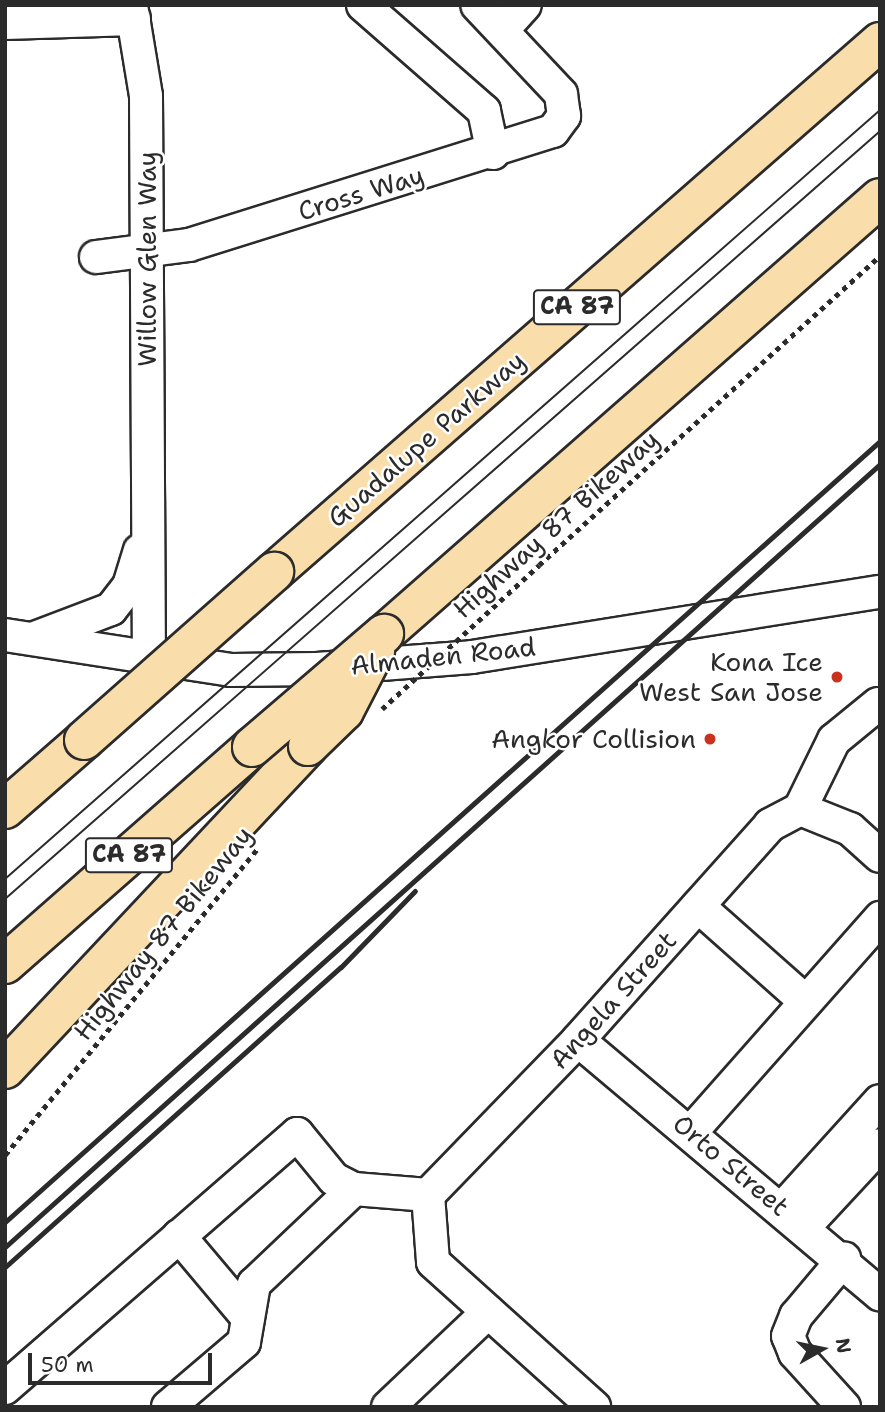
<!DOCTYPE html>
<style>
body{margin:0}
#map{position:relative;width:885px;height:1412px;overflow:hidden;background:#fff;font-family:"Shantell Sans",sans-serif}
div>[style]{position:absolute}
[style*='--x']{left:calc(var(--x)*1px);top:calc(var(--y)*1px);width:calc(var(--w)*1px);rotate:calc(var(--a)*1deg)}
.path>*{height:4.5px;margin-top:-2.25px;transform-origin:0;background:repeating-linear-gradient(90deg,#2b2b2b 0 5px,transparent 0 10px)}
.roads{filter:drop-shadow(2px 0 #2b2b2b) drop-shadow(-2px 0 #2b2b2b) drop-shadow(0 2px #2b2b2b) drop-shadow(0 -2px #2b2b2b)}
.minor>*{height:32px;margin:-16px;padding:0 16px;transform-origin:16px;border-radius:16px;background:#fff}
.highway>*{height:38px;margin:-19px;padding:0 19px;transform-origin:19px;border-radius:19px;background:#f9deab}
.tram>*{height:2px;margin:-1px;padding:0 1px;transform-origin:1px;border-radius:1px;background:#2b2b2b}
.rail>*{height:5px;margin:-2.5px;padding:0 2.5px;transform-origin:2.5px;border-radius:2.5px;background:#2b2b2b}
.path-bridge>*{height:4.5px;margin-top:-2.25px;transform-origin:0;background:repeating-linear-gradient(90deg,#2b2b2b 0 5px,transparent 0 10px)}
.bridges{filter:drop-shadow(2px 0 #2b2b2b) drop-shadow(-2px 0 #2b2b2b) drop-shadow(0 2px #2b2b2b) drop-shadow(0 -2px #2b2b2b)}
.highway-bridge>*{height:38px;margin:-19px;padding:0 19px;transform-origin:19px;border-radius:19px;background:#f9deab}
.dots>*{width:19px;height:19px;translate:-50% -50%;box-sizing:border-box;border:4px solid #fff;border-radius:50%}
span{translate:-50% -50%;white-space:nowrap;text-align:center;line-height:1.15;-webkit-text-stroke:5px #fff;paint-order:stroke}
.shield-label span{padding:2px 5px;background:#fff;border:2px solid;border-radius:5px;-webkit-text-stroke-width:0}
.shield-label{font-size:24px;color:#2b2b2b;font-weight:700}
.street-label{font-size:26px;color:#2b2b2b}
.poi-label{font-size:26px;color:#2b2b2b}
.right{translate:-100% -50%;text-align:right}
.frame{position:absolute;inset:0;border:7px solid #2b2b2b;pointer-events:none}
.north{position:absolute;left:787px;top:1314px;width:70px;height:70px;-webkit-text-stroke:5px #fff;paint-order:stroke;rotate:81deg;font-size:19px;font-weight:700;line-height:28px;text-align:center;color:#2b2b2b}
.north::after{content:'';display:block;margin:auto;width:24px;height:32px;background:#2b2b2b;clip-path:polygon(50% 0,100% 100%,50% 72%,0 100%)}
.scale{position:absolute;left:28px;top:1353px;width:184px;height:32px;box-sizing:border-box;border:4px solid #2b2b2b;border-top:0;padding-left:9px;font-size:21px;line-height:24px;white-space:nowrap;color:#2b2b2b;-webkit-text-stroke:5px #fff;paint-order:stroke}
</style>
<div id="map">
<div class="path">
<div style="--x:539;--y:565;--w:460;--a:-42.2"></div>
<div style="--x:5;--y:1155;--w:399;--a:-50.5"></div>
</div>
<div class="roads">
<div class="minor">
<div style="--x:131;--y:5;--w:92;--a:80.6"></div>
<div style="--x:146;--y:96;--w:564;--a:89.7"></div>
<div style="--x:363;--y:5;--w:161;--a:41.2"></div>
<div style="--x:484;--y:111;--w:43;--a:77.9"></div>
<div style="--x:5;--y:23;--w:129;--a:-1.8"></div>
<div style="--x:504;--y:28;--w:31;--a:-48"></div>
<div style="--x:96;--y:257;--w:94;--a:-7.4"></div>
<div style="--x:189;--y:245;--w:381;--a:-17.4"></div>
<div style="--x:553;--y:131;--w:19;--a:-54"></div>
<div style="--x:564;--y:116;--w:22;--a:-98"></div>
<div style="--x:561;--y:94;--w:122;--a:-133.3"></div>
<div style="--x:5;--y:635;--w:229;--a:8.8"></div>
<div style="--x:231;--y:670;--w:86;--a:-0.7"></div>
<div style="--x:317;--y:669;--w:155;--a:-4.4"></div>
<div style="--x:472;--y:657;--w:413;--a:-9.1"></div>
<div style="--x:35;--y:638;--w:81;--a:-20.9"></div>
<div style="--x:111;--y:609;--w:29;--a:-52"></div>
<div style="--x:129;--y:586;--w:37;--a:-73"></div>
<div style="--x:800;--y:809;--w:77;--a:-63.8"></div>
<div style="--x:834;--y:740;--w:57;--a:-39.3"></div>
<div style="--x:800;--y:809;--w:54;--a:21.8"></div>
<div style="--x:850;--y:829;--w:40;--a:42"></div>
<div style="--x:698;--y:906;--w:144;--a:41.6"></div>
<div style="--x:578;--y:1040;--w:395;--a:40.1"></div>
<div style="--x:691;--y:1132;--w:286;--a:-48.5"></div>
<div style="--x:428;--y:1195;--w:216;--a:-45.9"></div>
<div style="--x:578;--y:1040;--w:288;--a:-48.2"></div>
<div style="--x:770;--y:825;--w:34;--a:-28"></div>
<div style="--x:428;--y:1195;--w:67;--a:85.7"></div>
<div style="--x:433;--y:1262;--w:217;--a:42"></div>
<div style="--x:783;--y:1208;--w:144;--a:-47.8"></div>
<div style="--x:805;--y:1226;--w:110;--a:-47.2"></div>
<div style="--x:179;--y:1236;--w:107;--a:49.9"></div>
<div style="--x:5;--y:1388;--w:387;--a:-41"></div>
<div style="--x:297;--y:1134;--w:58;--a:50.6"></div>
<div style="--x:334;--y:1179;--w:22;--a:27"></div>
<div style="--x:354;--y:1189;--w:74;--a:4.6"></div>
<div style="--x:168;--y:1407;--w:100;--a:-40.5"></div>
<div style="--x:244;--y:1342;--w:59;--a:-80.2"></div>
<div style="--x:254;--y:1284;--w:138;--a:-43.5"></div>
<div style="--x:388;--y:1407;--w:138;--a:-43.5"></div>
<div style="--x:844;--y:1407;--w:73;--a:-132.2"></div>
<div style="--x:795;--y:1353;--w:18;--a:-112"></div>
<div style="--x:788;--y:1336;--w:22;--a:-68"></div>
<div style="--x:796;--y:1316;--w:75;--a:-49.9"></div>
</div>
<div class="highway">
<div style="--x:274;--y:572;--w:805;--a:-41.17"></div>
<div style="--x:384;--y:634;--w:660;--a:-41.32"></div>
<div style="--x:5;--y:809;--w:105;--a:-41.1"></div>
<div style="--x:5;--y:964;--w:329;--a:-41.3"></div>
<div style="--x:5;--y:1069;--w:443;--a:-46.8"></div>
</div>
</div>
<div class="tram">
<div style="--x:5;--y:879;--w:1165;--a:-41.31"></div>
<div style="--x:5;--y:899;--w:1164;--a:-41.27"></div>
</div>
<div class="rail">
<div style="--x:5;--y:1222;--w:1173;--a:-41.75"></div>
<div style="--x:5;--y:1247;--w:1174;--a:-41.82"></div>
<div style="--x:5;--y:1267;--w:450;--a:-41.8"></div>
<div style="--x:341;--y:967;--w:106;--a:-45.8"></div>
</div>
<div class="path-bridge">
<div style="--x:382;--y:709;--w:213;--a:-42.5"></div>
</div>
<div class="bridges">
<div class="highway-bridge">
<div style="--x:84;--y:740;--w:254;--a:-41.5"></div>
<div style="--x:308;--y:746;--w:50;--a:-44.2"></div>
<div style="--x:344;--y:711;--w:68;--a:-62.7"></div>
<div style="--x:252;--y:747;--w:174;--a:-40.6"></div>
</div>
</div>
<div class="dots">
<div style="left:837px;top:677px;background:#c8321e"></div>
<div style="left:710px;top:739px;background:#c8321e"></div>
</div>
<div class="shield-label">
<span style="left:577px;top:307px">CA 87</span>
<span style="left:129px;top:855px">CA 87</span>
</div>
<div class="street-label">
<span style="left:361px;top:193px;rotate:-17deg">Cross Way</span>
<span style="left:147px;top:259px;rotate:-90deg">Willow Glen Way</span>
<span style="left:426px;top:439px;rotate:-41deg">Guadalupe Parkway</span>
<span style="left:556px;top:524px;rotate:-42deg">Highway 87 Bikeway</span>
<span style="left:443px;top:656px;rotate:-6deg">Almaden Road</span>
<span style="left:163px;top:933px;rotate:-51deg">Highway 87 Bikeway</span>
<span style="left:613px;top:1000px;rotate:-48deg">Angela Street</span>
<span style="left:731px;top:1165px;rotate:40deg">Orto Street</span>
</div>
<div class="poi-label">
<span class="right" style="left:823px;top:677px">Kona Ice<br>West San Jose</span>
<span class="right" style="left:696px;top:739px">Angkor Collision</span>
</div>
<div class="frame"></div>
<div class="north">N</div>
<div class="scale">50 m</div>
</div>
